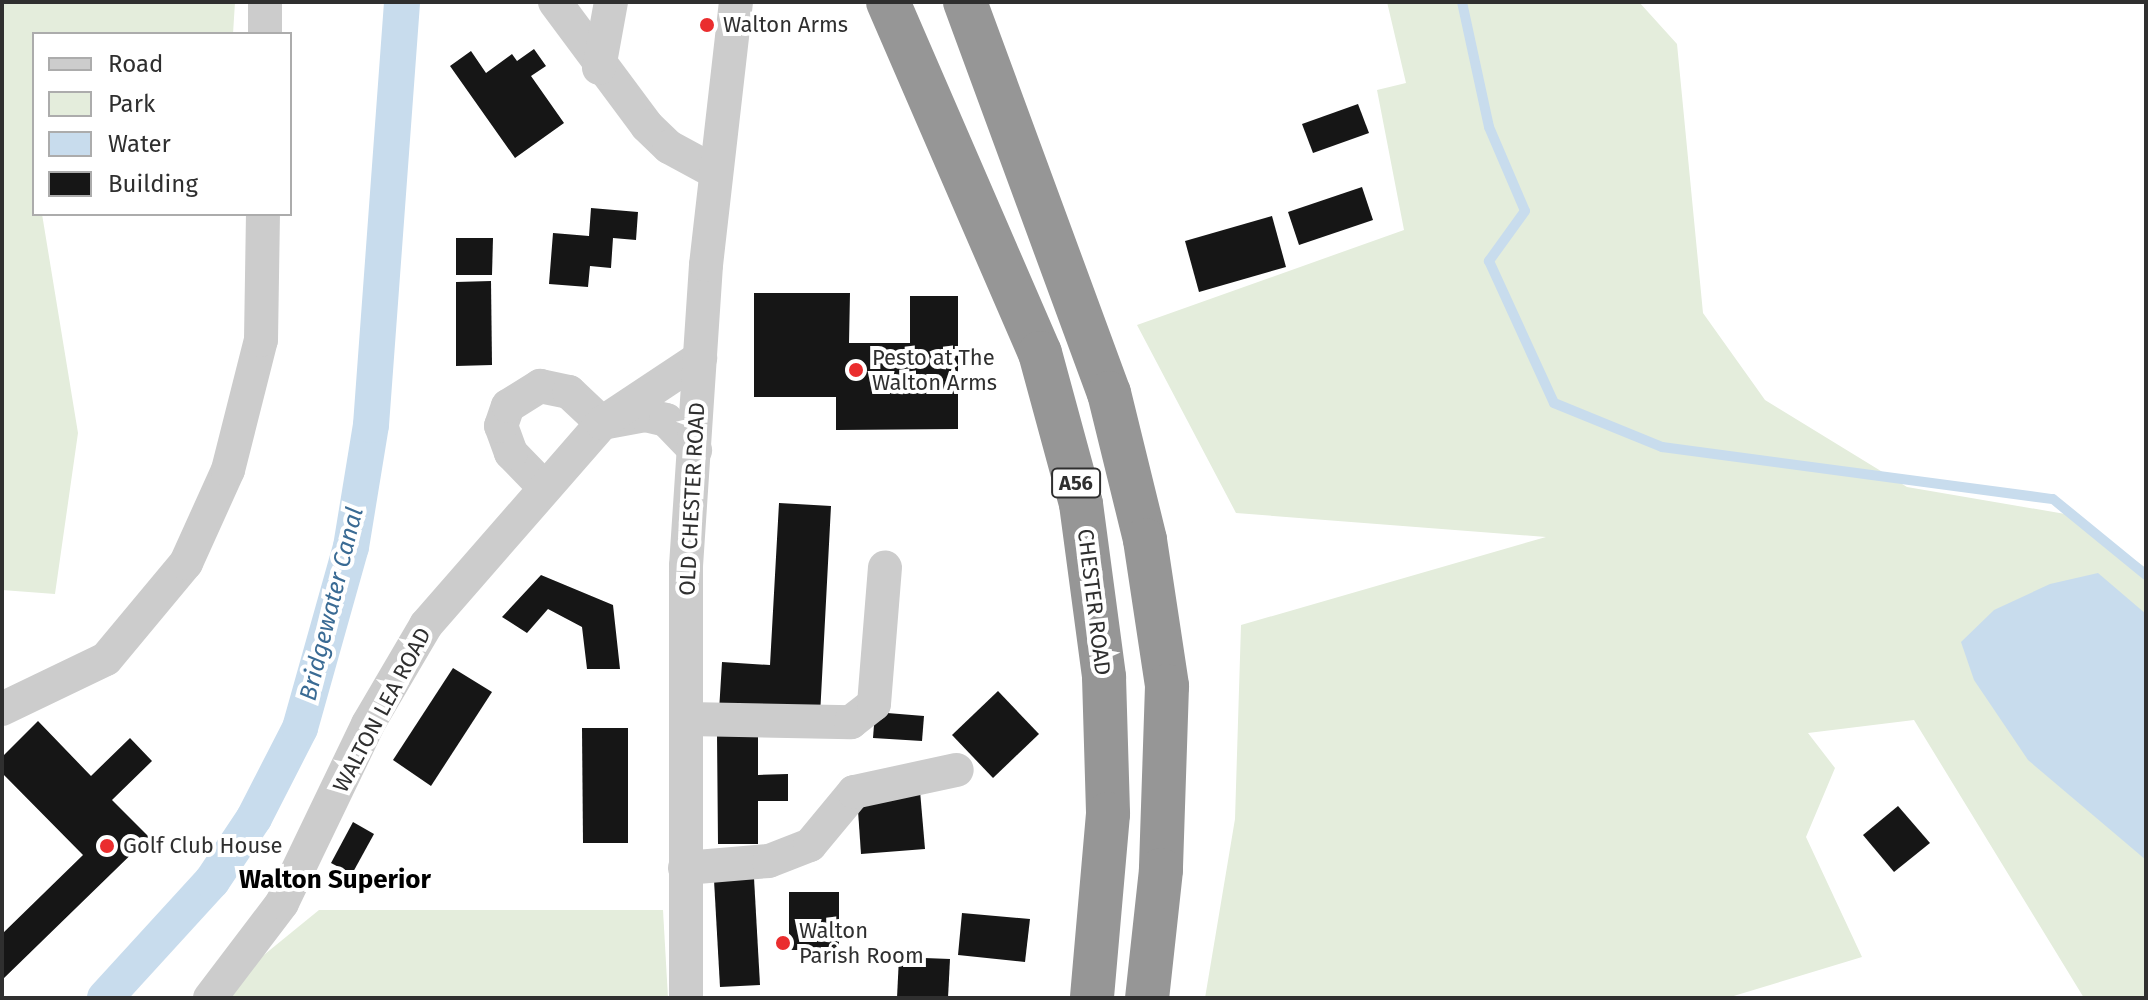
<!DOCTYPE html>
<style>
body{margin:0}
#map{position:relative;width:2148px;height:1000px;overflow:hidden;background:#fff;font-family:"Fira Sans",sans-serif}
div>[style]{position:absolute}
[style*='--x']{left:calc(var(--x)*1px);top:calc(var(--y)*1px);width:calc(var(--w)*1px);rotate:calc(var(--a)*1deg)}
.green>*{inset:0;background:#e4eddc}
.water>*{inset:0;background:#c8dced}
.stream>*{height:10px;margin:-5px;padding:0 5px;transform-origin:5px;border-radius:5px;background:#c8dced}
.canal>*{height:36px;margin:-18px;padding:0 18px;transform-origin:18px;border-radius:18px;background:#c8dced}
.building>*{inset:0;background:#161616}
.minor>*{height:34px;margin:-17px;padding:0 17px;transform-origin:17px;border-radius:17px;background:#ccc}
.highway>*{height:44px;margin:-22px;padding:0 22px;transform-origin:22px;border-radius:22px;background:#969696}
.dots>*{width:22px;height:22px;translate:-50% -50%;box-sizing:border-box;border:4px solid #fff;border-radius:50%}
span{translate:-50% -50%;white-space:nowrap;text-align:center;line-height:1.15;-webkit-text-stroke:8px #fff;paint-order:stroke}
.shield-label span{padding:2px 6px;background:#fff;border:2px solid;border-radius:6px;-webkit-text-stroke-width:0}
.shield-label{font-size:20px;color:#2f2f2f;font-weight:700}
.poi-label{font-size:22px;color:#2f2f2f}
.left{translate:0 -50%;text-align:left}
.street-label{font-size:22px;color:#2f2f2f}
.water-label{font-size:24px;color:#3a6b94;font-style:italic}
.quarter-label{font-size:26px;color:#000;font-weight:700}
.frame{position:absolute;inset:0;border:4px solid #2f2f2f;pointer-events:none}
.legend{position:absolute;left:32px;top:32px;width:260px;height:184px;box-sizing:border-box;background:#fff;border:2px solid #acacac;margin:0;padding:10px 14px;list-style:none;font-size:24px;color:#2f2f2f}
.legend li{display:flex;align-items:center;gap:16px;height:40px}
.legend b{width:40px;border:2px solid #acacac}
</style>
<div id="map">
<div class="green">
<div style="clip-path:polygon(2px 2px,235px 2px,233px 34px,34px 34px,34px 214px,42px 214px,78px 433px,55px 594px,2px 590px)"></div>
<div style="clip-path:polygon(1387px 2px,1639px 2px,1677px 44px,1703px 313px,1765px 400px,1907px 487px,2071px 515px,2146px 568px,2146px 998px,2084px 998px,1914px 720px,1808px 733px,1835px 768px,1806px 837px,1862px 957px,1727px 998px,1205px 998px,1235px 819px,1241px 625px,1546px 537px,1236px 513px,1137px 325px,1404px 230px,1377px 90px,1406px 83px)"></div>
<div style="clip-path:polygon(319px 910px,663px 910px,668px 998px,211px 998px)"></div>
</div>
<div class="water">
<div style="clip-path:polygon(2098px 573px,2146px 614px,2146px 860px,2028px 760px,1974px 680px,1961px 642px,1994px 610px,2050px 584px)"></div>
</div>
<div class="stream">
<div style="--x:1462;--y:2;--w:128;--a:77.8"></div>
<div style="--x:1489;--y:127;--w:91;--a:66.8"></div>
<div style="--x:1525;--y:211;--w:62;--a:125.8"></div>
<div style="--x:1489;--y:261;--w:156;--a:65.4"></div>
<div style="--x:1554;--y:403;--w:117;--a:22.2"></div>
<div style="--x:1662;--y:447;--w:394;--a:7.6"></div>
<div style="--x:2053;--y:499;--w:120;--a:39.3"></div>
</div>
<div class="canal">
<div style="--x:105;--y:998;--w:159;--a:-47.6"></div>
<div style="--x:212;--y:881;--w:76;--a:-56.3"></div>
<div style="--x:254;--y:818;--w:101;--a:-62.9"></div>
<div style="--x:300;--y:728;--w:188;--a:-74.3"></div>
<div style="--x:351;--y:547;--w:124;--a:-80.7"></div>
<div style="--x:371;--y:425;--w:424;--a:-85.8"></div>
</div>
<div class="building">
<div style="clip-path:polygon(534px 49px,546px 66px,531px 76px,564px 123px,515px 158px,450px 66px,471px 51px,486px 73px,512px 54px,517px 61px)"></div>
<div style="clip-path:polygon(1358px 104px,1369px 133px,1313px 153px,1302px 124px)"></div>
<div style="clip-path:polygon(1362px 187px,1373px 220px,1299px 245px,1288px 212px)"></div>
<div style="clip-path:polygon(591px 208px,638px 212px,636px 240px,613px 238px,611px 268px,590px 266px,588px 287px,549px 284px,553px 233px,589px 236px)"></div>
<div style="clip-path:polygon(1272px 216px,1286px 267px,1199px 292px,1185px 241px)"></div>
<div style="clip-path:polygon(456px 238px,493px 238px,492px 275px,456px 275px)"></div>
<div style="clip-path:polygon(491px 281px,492px 365px,456px 366px,456px 282px)"></div>
<div style="clip-path:polygon(754px 293px,850px 293px,849px 343px,910px 343px,910px 296px,958px 296px,958px 429px,836px 430px,836px 397px,754px 397px)"></div>
<div style="clip-path:polygon(779px 503px,831px 506px,820px 716px,719px 711px,722px 662px,770px 665px)"></div>
<div style="clip-path:polygon(541px 575px,613px 605px,620px 669px,587px 669px,582px 627px,548px 609px,527px 633px,502px 617px)"></div>
<div style="clip-path:polygon(453px 668px,492px 692px,431px 786px,393px 760px)"></div>
<div style="clip-path:polygon(998px 691px,1039px 734px,993px 778px,952px 735px)"></div>
<div style="clip-path:polygon(875px 712px,924px 716px,922px 741px,873px 738px)"></div>
<div style="clip-path:polygon(38px 721px,91px 776px,130px 738px,152px 761px,112px 800px,149px 837px,2px 980px,2px 934px,83px 855px,2px 773px,2px 757px)"></div>
<div style="clip-path:polygon(582px 728px,628px 728px,628px 843px,583px 843px)"></div>
<div style="clip-path:polygon(717px 734px,758px 734px,758px 775px,788px 774px,788px 801px,758px 801px,758px 844px,718px 844px)"></div>
<div style="clip-path:polygon(920px 791px,925px 849px,861px 854px,857px 796px)"></div>
<div style="clip-path:polygon(1898px 806px,1930px 843px,1894px 872px,1863px 835px)"></div>
<div style="clip-path:polygon(353px 822px,374px 834px,352px 874px,331px 863px)"></div>
<div style="clip-path:polygon(754px 878px,760px 985px,720px 987px,714px 880px)"></div>
<div style="clip-path:polygon(789px 892px,839px 892px,839px 950px,789px 950px)"></div>
<div style="clip-path:polygon(962px 913px,1030px 919px,1025px 962px,958px 955px)"></div>
<div style="clip-path:polygon(899px 957px,950px 959px,948px 998px,897px 998px)"></div>
</div>
<div class="minor">
<div style="--x:555;--y:2;--w:154;--a:53.4"></div>
<div style="--x:647;--y:126;--w:30;--a:44"></div>
<div style="--x:669;--y:147;--w:52;--a:28.5"></div>
<div style="--x:265;--y:34;--w:32;--a:-90"></div>
<div style="--x:599;--y:68;--w:67;--a:-79.7"></div>
<div style="--x:543;--y:486;--w:46;--a:-134.1"></div>
<div style="--x:511;--y:453;--w:29;--a:-110"></div>
<div style="--x:501;--y:426;--w:21;--a:-71"></div>
<div style="--x:508;--y:406;--w:38;--a:-32"></div>
<div style="--x:540;--y:386;--w:30;--a:12"></div>
<div style="--x:569;--y:392;--w:45;--a:43.2"></div>
<div style="--x:602;--y:423;--w:44;--a:-10.5"></div>
<div style="--x:645;--y:415;--w:22;--a:13"></div>
<div style="--x:666;--y:420;--w:42;--a:46"></div>
<div style="--x:2;--y:709;--w:115;--a:-25.7"></div>
<div style="--x:106;--y:659;--w:125;--a:-50.2"></div>
<div style="--x:186;--y:563;--w:102;--a:-65.7"></div>
<div style="--x:228;--y:470;--w:134;--a:-75.8"></div>
<div style="--x:261;--y:340;--w:126;--a:-89.1"></div>
<div style="--x:688;--y:719;--w:163;--a:1.1"></div>
<div style="--x:851;--y:722;--w:29;--a:-38"></div>
<div style="--x:874;--y:704;--w:137;--a:-85.4"></div>
<div style="--x:685;--y:868;--w:84;--a:-4.8"></div>
<div style="--x:769;--y:861;--w:44;--a:-21.3"></div>
<div style="--x:810;--y:845;--w:69;--a:-50.3"></div>
<div style="--x:854;--y:792;--w:105;--a:-12.1"></div>
<div style="--x:210;--y:998;--w:119;--a:-52.8"></div>
<div style="--x:282;--y:903;--w:199;--a:-64.3"></div>
<div style="--x:368;--y:724;--w:115;--a:-59.6"></div>
<div style="--x:426;--y:625;--w:268;--a:-48.9"></div>
<div style="--x:602;--y:423;--w:118;--a:-33.6"></div>
<div style="--x:686;--y:998;--w:432;--a:-90"></div>
<div style="--x:686;--y:566;--w:302;--a:-86.2"></div>
<div style="--x:706;--y:265;--w:265;--a:-83.5"></div>
</div>
<div class="highway">
<div style="--x:888;--y:2;--w:382;--a:66.6"></div>
<div style="--x:1040;--y:353;--w:156;--a:74.8"></div>
<div style="--x:1081;--y:504;--w:175;--a:82.4"></div>
<div style="--x:1104;--y:677;--w:137;--a:88.3"></div>
<div style="--x:1108;--y:814;--w:185;--a:95"></div>
<div style="--x:965;--y:2;--w:417;--a:69.8"></div>
<div style="--x:1109;--y:393;--w:151;--a:76.2"></div>
<div style="--x:1145;--y:540;--w:148;--a:81.4"></div>
<div style="--x:1167;--y:686;--w:184;--a:91.9"></div>
<div style="--x:1161;--y:870;--w:129;--a:96.2"></div>
</div>
<div class="dots">
<div style="left:707px;top:25px;background:#ea2d2e"></div>
<div style="left:856px;top:370px;background:#ea2d2e"></div>
<div style="left:107px;top:846px;background:#ea2d2e"></div>
<div style="left:783px;top:943px;background:#ea2d2e"></div>
</div>
<div class="shield-label">
<span style="left:1076px;top:483px">A56</span>
</div>
<div class="poi-label">
<span class="left" style="left:723px;top:25px">Walton Arms</span>
<span class="left" style="left:872px;top:370px">Pesto at The<br>Walton Arms</span>
<span class="left" style="left:123px;top:846px">Golf Club House</span>
<span class="left" style="left:799px;top:943px">Walton<br>Parish Room</span>
</div>
<div class="street-label">
<span style="left:692px;top:499px;rotate:-87deg">OLD CHESTER ROAD</span>
<span style="left:1094px;top:602px;rotate:83deg">CHESTER ROAD</span>
<span style="left:382px;top:710px;rotate:-62deg">WALTON LEA ROAD</span>
</div>
<div class="water-label">
<span style="left:332px;top:604px;rotate:-76deg">Bridgewater Canal</span>
</div>
<div class="quarter-label">
<span style="left:335px;top:880px">Walton Superior</span>
</div>
<div class="frame"></div>
<ul class="legend">
<li><b style="height:10px;background:#ccc"></b>Road</li>
<li><b style="height:22px;background:#e4eddc"></b>Park</li>
<li><b style="height:22px;background:#c8dced"></b>Water</li>
<li><b style="height:22px;background:#161616"></b>Building</li>
</ul>
</div>
